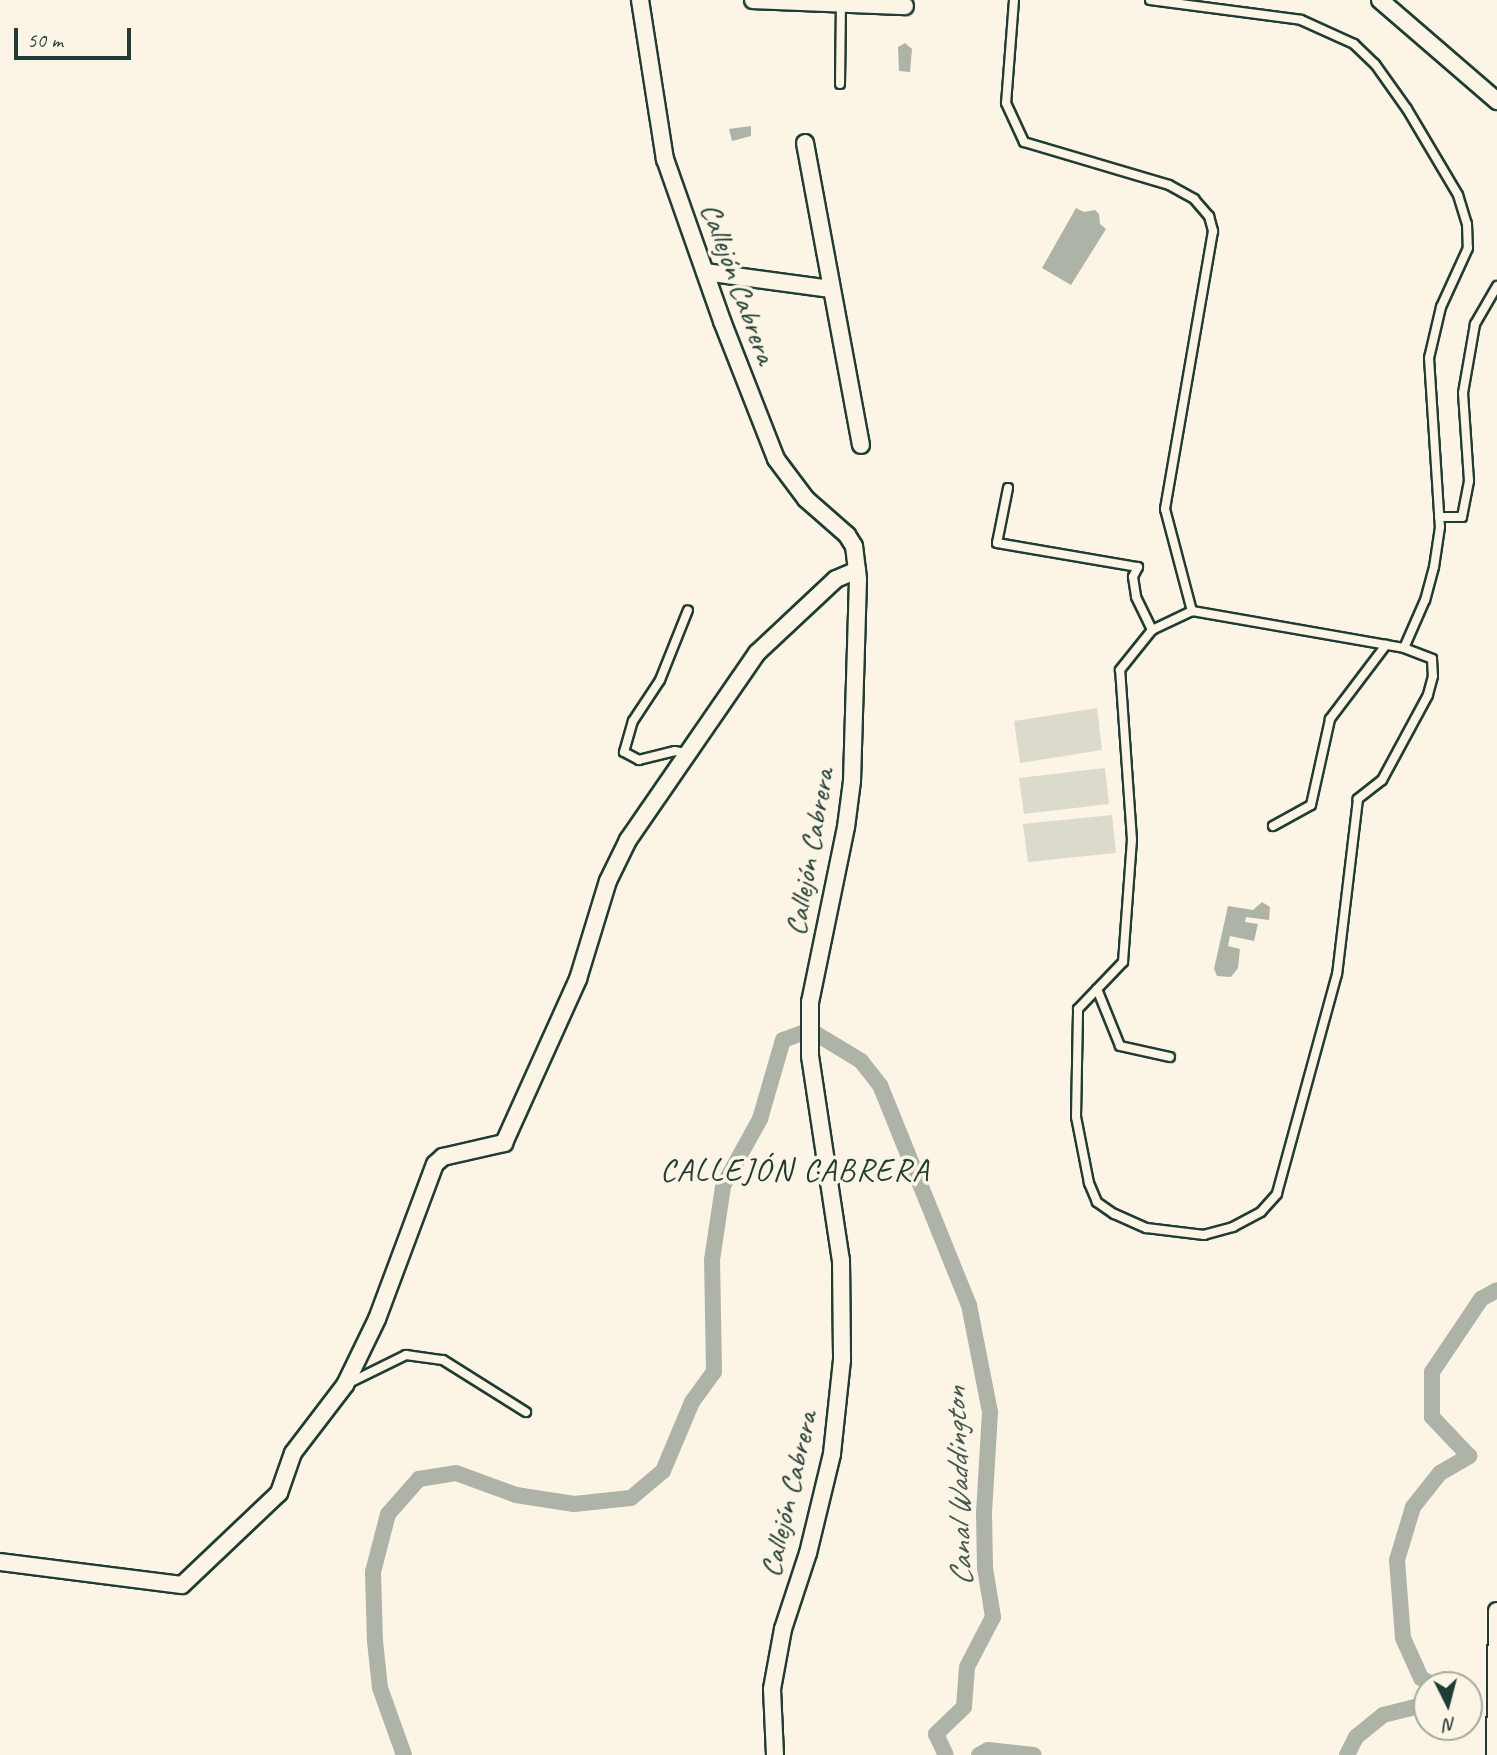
<!DOCTYPE html>
<meta charset="utf-8">
<style>
body{margin:0}
#map{position:relative;width:1497px;height:1755px;overflow:hidden;background:#fcf5e5;font-family:Caveat,sans-serif}
div>[style]{position:absolute}
[style*='--x']{left:calc(var(--x)*1px);top:calc(var(--y)*1px);width:calc(var(--w)*1px);rotate:calc(var(--a)*1deg)}
.green>*{inset:0;background:#dcdacc}
.water>*{inset:0;background:#aeb3a7}
.canal>*{height:16px;margin:-8px;padding:0 8px;transform-origin:8px;border-radius:8px;background:#aeb3a7}
.roads{filter:drop-shadow(2px 0 #1f3d34) drop-shadow(-2px 0 #1f3d34) drop-shadow(0 2px #1f3d34) drop-shadow(0 -2px #1f3d34)}
.lane>*{height:8px;margin:-4px;padding:0 4px;transform-origin:4px;border-radius:4px;background:#fcf5e5}
.street>*{height:16px;margin:-8px;padding:0 8px;transform-origin:8px;border-radius:8px;background:#fcf5e5}
span{translate:-50% -50%;white-space:nowrap;text-align:center;line-height:1.15;-webkit-text-stroke:7px #fcf5e5;paint-order:stroke}
.street-label{font-size:30px;color:#1f3d34}
.neighbourhood-label{font-size:32px;color:#1f3d34;letter-spacing:2px}
.water-label{font-size:32px;color:#435a51;font-style:italic}
.north{position:absolute;left:1413px;top:1671px;width:70px;height:70px;box-sizing:border-box;background:#fcf5e5;border:2px solid #a4ab9e;border-radius:50%;rotate:174deg;font-size:19px;font-weight:700;line-height:28px;text-align:center;color:#1f3d34}
.north::after{content:'';display:block;margin:auto;width:24px;height:32px;background:#1f3d34;clip-path:polygon(50% 0,100% 100%,50% 72%,0 100%)}
.scale{position:absolute;left:14px;top:28px;width:117px;height:32px;box-sizing:border-box;border:4px solid #1f3d34;border-top:0;padding-left:9px;font-size:21px;line-height:24px;white-space:nowrap;color:#1f3d34;-webkit-text-stroke:5px #fcf5e5;paint-order:stroke}
</style>
<div id="map">
<div class="green">
<div style="clip-path:polygon(1097px 708px,1102px 750px,1020px 763px,1014px 721px)"></div>
<div style="clip-path:polygon(1105px 768px,1109px 804px,1024px 814px,1019px 778px)"></div>
<div style="clip-path:polygon(1112px 815px,1116px 853px,1028px 862px,1023px 824px)"></div>
</div>
<div class="water">
<div style="clip-path:polygon(905px 43px,912px 49px,910px 72px,899px 71px,898px 47px)"></div>
<div style="clip-path:polygon(751px 126px,751px 136px,732px 141px,729px 129px)"></div>
<div style="clip-path:polygon(1076px 208px,1084px 212px,1095px 210px,1099px 214px,1100px 224px,1106px 229px,1071px 285px,1042px 268px)"></div>
<div style="clip-path:polygon(1262px 902px,1270px 907px,1269px 920px,1246px 917px,1245px 922px,1258px 924px,1254px 941px,1230px 936px,1228px 946px,1240px 949px,1238px 968px,1231px 977px,1217px 976px,1214px 969px,1228px 906px,1253px 910px)"></div>
</div>
<div class="canal">
<div style="--x:1433;--y:1685;--w:14;--a:-150"></div>
<div style="--x:1421;--y:1678;--w:44;--a:-114.2"></div>
<div style="--x:1403;--y:1638;--w:78;--a:-94.4"></div>
<div style="--x:1397;--y:1560;--w:55;--a:-73.2"></div>
<div style="--x:1413;--y:1507;--w:43;--a:-51.5"></div>
<div style="--x:1440;--y:1473;--w:34;--a:-30"></div>
<div style="--x:1469;--y:1456;--w:54;--a:-133.5"></div>
<div style="--x:1432;--y:1417;--w:45;--a:-90"></div>
<div style="--x:1432;--y:1372;--w:88;--a:-56.1"></div>
<div style="--x:1481;--y:1299;--w:18;--a:-29"></div>
<div style="--x:404;--y:1755;--w:71;--a:-109.7"></div>
<div style="--x:380;--y:1688;--w:47;--a:-96.1"></div>
<div style="--x:375;--y:1641;--w:69;--a:-91.7"></div>
<div style="--x:373;--y:1572;--w:60;--a:-75.5"></div>
<div style="--x:388;--y:1514;--w:47;--a:-48.5"></div>
<div style="--x:419;--y:1479;--w:37;--a:-9"></div>
<div style="--x:456;--y:1473;--w:64;--a:20.1"></div>
<div style="--x:516;--y:1495;--w:59;--a:8.8"></div>
<div style="--x:574;--y:1504;--w:57;--a:-6"></div>
<div style="--x:631;--y:1498;--w:42;--a:-40.2"></div>
<div style="--x:663;--y:1471;--w:75;--a:-67.2"></div>
<div style="--x:692;--y:1402;--w:37;--a:-54"></div>
<div style="--x:714;--y:1372;--w:112;--a:-91"></div>
<div style="--x:712;--y:1260;--w:75;--a:-81.5"></div>
<div style="--x:723;--y:1186;--w:77;--a:-61.1"></div>
<div style="--x:760;--y:1119;--w:82;--a:-73.8"></div>
<div style="--x:783;--y:1040;--w:29;--a:-20"></div>
<div style="--x:810;--y:1030;--w:60;--a:31.3"></div>
<div style="--x:861;--y:1061;--w:31;--a:52"></div>
<div style="--x:880;--y:1085;--w:237;--a:68"></div>
<div style="--x:969;--y:1305;--w:109;--a:78.9"></div>
<div style="--x:990;--y:1412;--w:102;--a:93.4"></div>
<div style="--x:984;--y:1514;--w:54;--a:88.9"></div>
<div style="--x:985;--y:1568;--w:50;--a:80.7"></div>
<div style="--x:993;--y:1617;--w:56;--a:117.5"></div>
<div style="--x:967;--y:1667;--w:40;--a:94.3"></div>
<div style="--x:964;--y:1707;--w:39;--a:136"></div>
<div style="--x:936;--y:1734;--w:23;--a:65"></div>
<div style="--x:979;--y:1755;--w:10;--a:-29"></div>
<div style="--x:988;--y:1750;--w:46;--a:6.2"></div>
<div style="--x:1347;--y:1755;--w:20;--a:-63"></div>
<div style="--x:1356;--y:1737;--w:35;--a:-39"></div>
<div style="--x:1383;--y:1715;--w:45;--a:-14"></div>
</div>
<div class="roads">
<div class="lane">
<div style="--x:1014;--y:0;--w:103;--a:94.4"></div>
<div style="--x:1006;--y:103;--w:43;--a:65.2"></div>
<div style="--x:1024;--y:142;--w:151;--a:16.5"></div>
<div style="--x:1169;--y:185;--w:29;--a:29"></div>
<div style="--x:1194;--y:199;--w:23;--a:49"></div>
<div style="--x:1209;--y:216;--w:16;--a:75"></div>
<div style="--x:1213;--y:231;--w:282;--a:99.8"></div>
<div style="--x:1165;--y:509;--w:106;--a:75.2"></div>
<div style="--x:1150;--y:0;--w:152;--a:7.5"></div>
<div style="--x:1301;--y:20;--w:58;--a:24.4"></div>
<div style="--x:1354;--y:44;--w:29;--a:44"></div>
<div style="--x:1375;--y:64;--w:55;--a:54.6"></div>
<div style="--x:1407;--y:109;--w:100;--a:59.3"></div>
<div style="--x:1458;--y:195;--w:30;--a:73"></div>
<div style="--x:1467;--y:224;--w:24;--a:88"></div>
<div style="--x:1468;--y:248;--w:65;--a:114.6"></div>
<div style="--x:1441;--y:307;--w:52;--a:103.2"></div>
<div style="--x:1429;--y:358;--w:169;--a:86.3"></div>
<div style="--x:1440;--y:527;--w:40;--a:98.5"></div>
<div style="--x:1434;--y:567;--w:34;--a:105"></div>
<div style="--x:1425;--y:600;--w:52;--a:113.6"></div>
<div style="--x:1404;--y:648;--w:30;--a:21"></div>
<div style="--x:1432;--y:659;--w:17;--a:87"></div>
<div style="--x:1433;--y:676;--w:20;--a:105"></div>
<div style="--x:1428;--y:695;--w:97;--a:118.4"></div>
<div style="--x:1382;--y:780;--w:31;--a:142"></div>
<div style="--x:1358;--y:799;--w:176;--a:96.8"></div>
<div style="--x:1337;--y:974;--w:228;--a:105.3"></div>
<div style="--x:1277;--y:1194;--w:24;--a:132"></div>
<div style="--x:1261;--y:1212;--w:32;--a:152"></div>
<div style="--x:1233;--y:1227;--w:30;--a:165"></div>
<div style="--x:1204;--y:1235;--w:58;--a:-173.1"></div>
<div style="--x:1146;--y:1228;--w:35;--a:-156"></div>
<div style="--x:1114;--y:1214;--w:21;--a:-145"></div>
<div style="--x:1097;--y:1202;--w:21;--a:-113"></div>
<div style="--x:1089;--y:1183;--w:67;--a:-101.1"></div>
<div style="--x:1076;--y:1117;--w:108;--a:-88.9"></div>
<div style="--x:1078;--y:1009;--w:65;--a:-46.2"></div>
<div style="--x:1123;--y:962;--w:122;--a:-85.8"></div>
<div style="--x:1132;--y:840;--w:170;--a:-94"></div>
<div style="--x:1120;--y:670;--w:51;--a:-51.3"></div>
<div style="--x:840;--y:84;--w:80;--a:-89.3"></div>
<div style="--x:1008;--y:488;--w:56;--a:101.3"></div>
<div style="--x:997;--y:543;--w:143;--a:9.7"></div>
<div style="--x:1138;--y:567;--w:11;--a:117"></div>
<div style="--x:1133;--y:577;--w:20;--a:81"></div>
<div style="--x:1136;--y:597;--w:37;--a:64"></div>
<div style="--x:1152;--y:630;--w:44;--a:-25.4"></div>
<div style="--x:1192;--y:611;--w:215;--a:9.9"></div>
<div style="--x:1439;--y:517;--w:23;--a:0"></div>
<div style="--x:1462;--y:517;--w:37;--a:-79"></div>
<div style="--x:1469;--y:481;--w:88;--a:-93.9"></div>
<div style="--x:1463;--y:393;--w:70;--a:-80.1"></div>
<div style="--x:1475;--y:324;--w:44;--a:-59.9"></div>
<div style="--x:687;--y:753;--w:12;--a:-171"></div>
<div style="--x:675;--y:751;--w:37;--a:166"></div>
<div style="--x:639;--y:760;--w:17;--a:-152"></div>
<div style="--x:624;--y:752;--w:32;--a:-74"></div>
<div style="--x:633;--y:721;--w:49;--a:-56.6"></div>
<div style="--x:660;--y:680;--w:75;--a:-68.2"></div>
<div style="--x:1273;--y:826;--w:43;--a:-28.9"></div>
<div style="--x:1311;--y:805;--w:88;--a:-77.5"></div>
<div style="--x:1330;--y:719;--w:93;--a:-52.9"></div>
<div style="--x:1097;--y:989;--w:61;--a:68"></div>
<div style="--x:1120;--y:1046;--w:51;--a:12.4"></div>
<div style="--x:347;--y:1384;--w:66;--a:-26.2"></div>
<div style="--x:406;--y:1355;--w:37;--a:8"></div>
<div style="--x:443;--y:1360;--w:98;--a:32.1"></div>
</div>
<div class="street">
<div style="--x:640;--y:0;--w:161;--a:81.1"></div>
<div style="--x:665;--y:159;--w:172;--a:70.6"></div>
<div style="--x:722;--y:321;--w:148;--a:68.6"></div>
<div style="--x:776;--y:459;--w:50;--a:53.1"></div>
<div style="--x:806;--y:499;--w:55;--a:41.3"></div>
<div style="--x:847;--y:535;--w:13;--a:58"></div>
<div style="--x:854;--y:546;--w:33;--a:83"></div>
<div style="--x:858;--y:579;--w:202;--a:91.7"></div>
<div style="--x:852;--y:781;--w:46;--a:97.4"></div>
<div style="--x:846;--y:827;--w:179;--a:101.6"></div>
<div style="--x:810;--y:1002;--w:54;--a:90"></div>
<div style="--x:810;--y:1056;--w:206;--a:81.4"></div>
<div style="--x:841;--y:1260;--w:100;--a:89.4"></div>
<div style="--x:842;--y:1360;--w:95;--a:96.1"></div>
<div style="--x:832;--y:1454;--w:102;--a:103.6"></div>
<div style="--x:808;--y:1553;--w:80;--a:108.2"></div>
<div style="--x:783;--y:1629;--w:61;--a:100.4"></div>
<div style="--x:772;--y:1689;--w:66;--a:87.4"></div>
<div style="--x:753;--y:0;--w:152;--a:2.3"></div>
<div style="--x:1380;--y:0;--w:155;--a:40.8"></div>
<div style="--x:805;--y:143;--w:307;--a:79.5"></div>
<div style="--x:705;--y:272;--w:127;--a:7.7"></div>
<div style="--x:0;--y:1562;--w:183;--a:7.2"></div>
<div style="--x:182;--y:1585;--w:134;--a:-43.5"></div>
<div style="--x:279;--y:1493;--w:42;--a:-70.7"></div>
<div style="--x:293;--y:1453;--w:86;--a:-52.6"></div>
<div style="--x:345;--y:1385;--w:73;--a:-64.1"></div>
<div style="--x:377;--y:1319;--w:165;--a:-69.5"></div>
<div style="--x:435;--y:1164;--w:11;--a:-41"></div>
<div style="--x:443;--y:1157;--w:63;--a:-12.9"></div>
<div style="--x:504;--y:1143;--w:180;--a:-65.7"></div>
<div style="--x:578;--y:979;--w:102;--a:-73"></div>
<div style="--x:608;--y:881;--w:46;--a:-64"></div>
<div style="--x:628;--y:840;--w:227;--a:-55.4"></div>
<div style="--x:757;--y:653;--w:108;--a:-43.1"></div>
<div style="--x:836;--y:579;--w:23;--a:-23"></div>
<div style="--x:1495;--y:1755;--w:144;--a:-89.2"></div>
</div>
</div>
<div class="street-label">
<span style="left:739px;top:283px;rotate:70deg">Callejón Cabrera</span>
<span style="left:809px;top:852px;rotate:-80deg">Callejón Cabrera</span>
<span style="left:788px;top:1494px;rotate:-77deg">Callejón Cabrera</span>
</div>
<div class="neighbourhood-label">
<span style="left:795px;top:1170px">CALLEJÓN CABRERA</span>
</div>
<div class="water-label">
<span style="left:959px;top:1487px;rotate:-92deg">Canal Waddington</span>
</div>
<div class="north">N</div>
<div class="scale">50 m</div>
</div>
